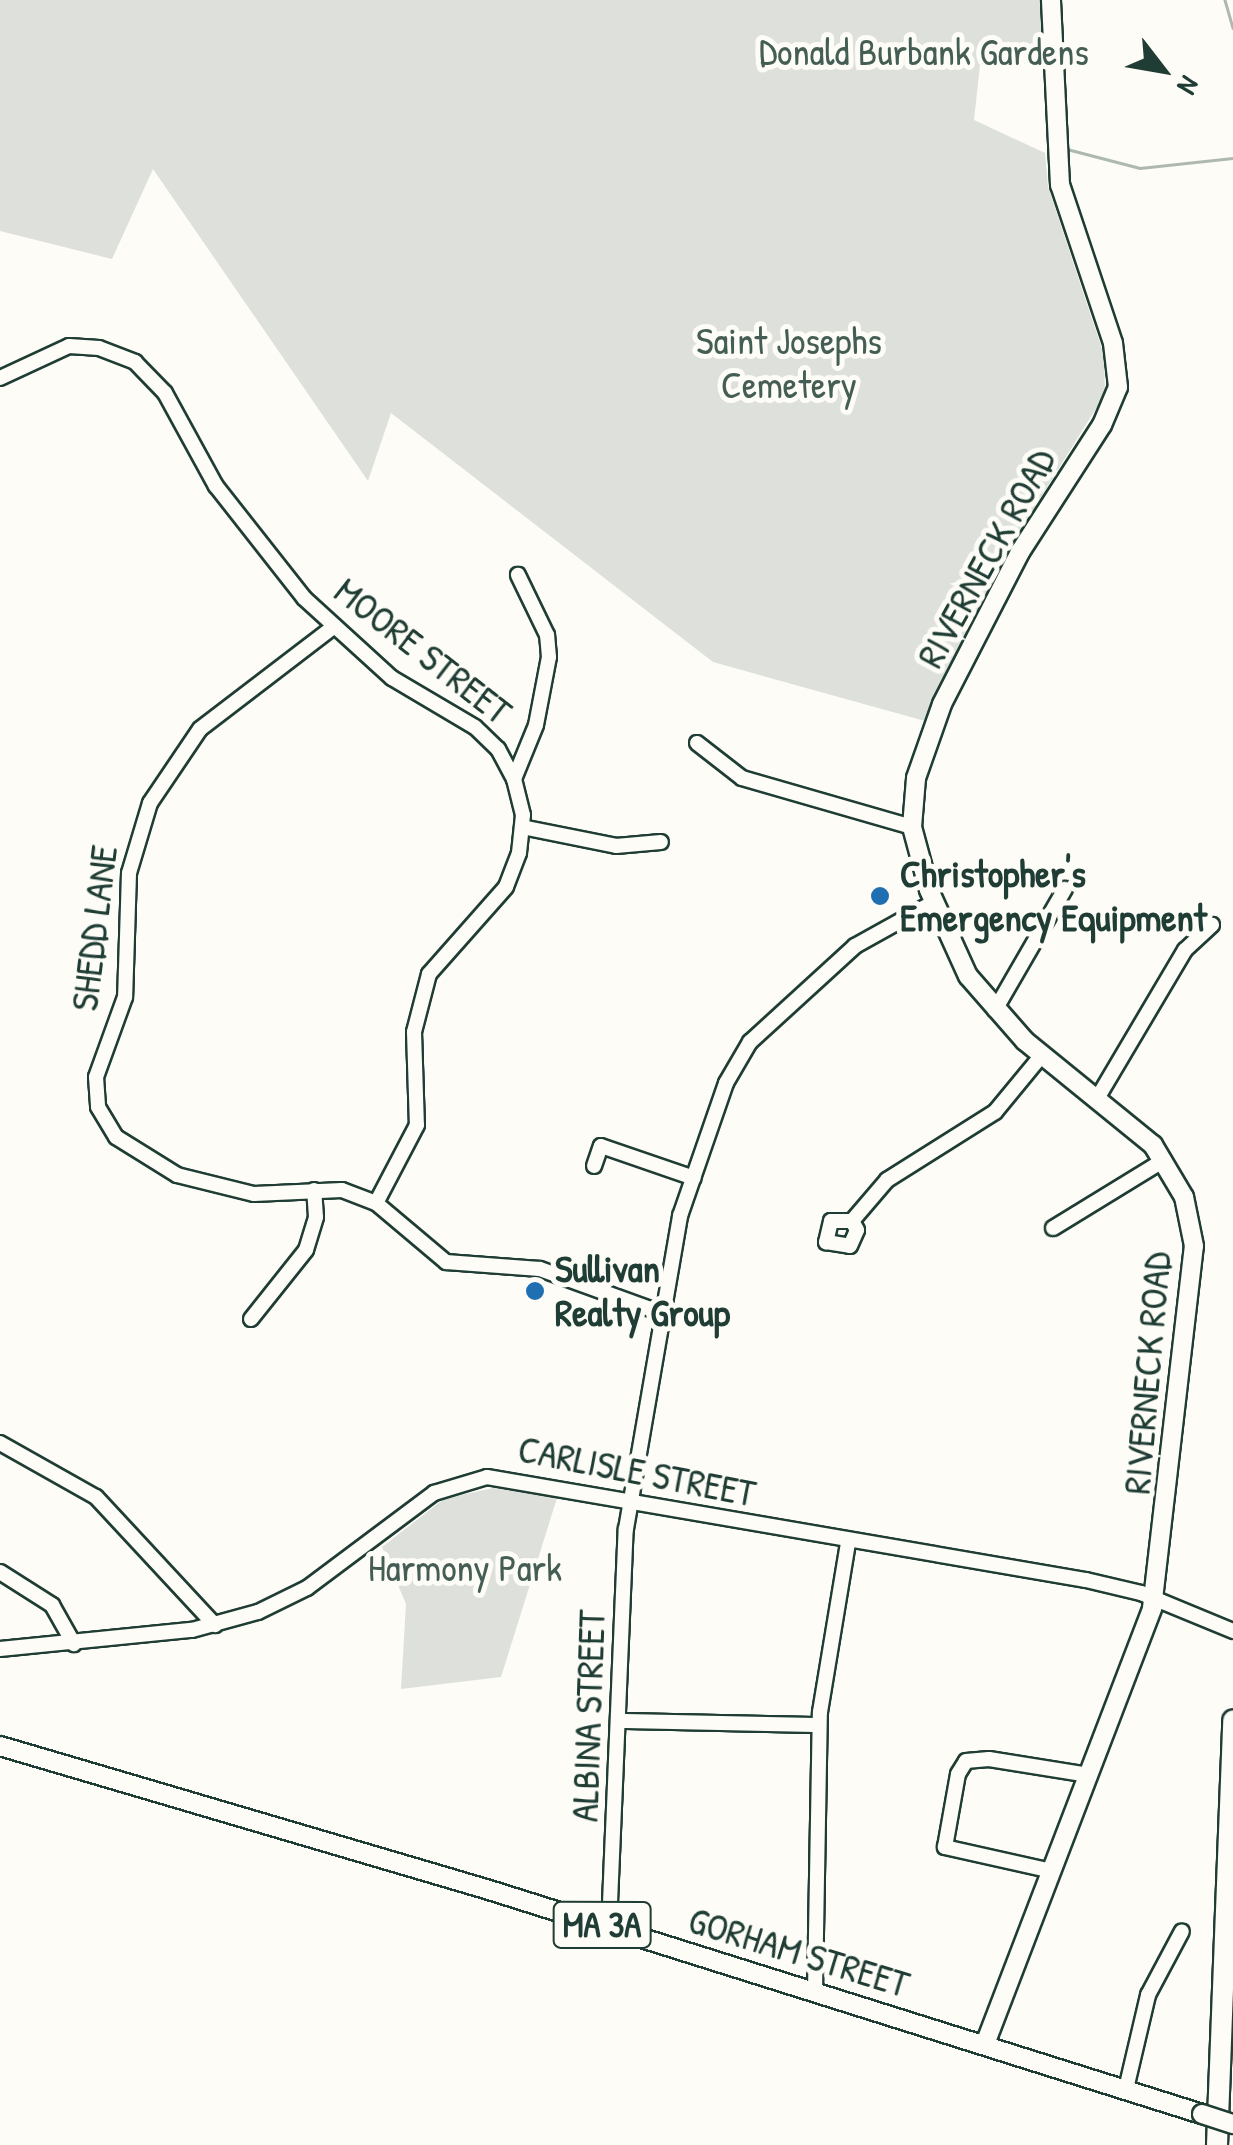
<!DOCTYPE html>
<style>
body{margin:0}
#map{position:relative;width:1233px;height:2145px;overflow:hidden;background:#fdfcf7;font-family:"Patrick Hand",sans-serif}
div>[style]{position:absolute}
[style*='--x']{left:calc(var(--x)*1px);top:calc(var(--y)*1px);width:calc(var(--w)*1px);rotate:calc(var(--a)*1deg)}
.green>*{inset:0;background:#dde0db}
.stream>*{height:2.5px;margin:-1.25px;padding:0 1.25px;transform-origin:1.25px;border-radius:1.25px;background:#aeb8b1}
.roads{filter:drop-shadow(2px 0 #1f3d34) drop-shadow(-2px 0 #1f3d34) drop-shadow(0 2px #1f3d34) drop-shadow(0 -2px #1f3d34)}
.minor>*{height:14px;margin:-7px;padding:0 7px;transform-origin:7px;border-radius:7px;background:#fdfcf7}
.major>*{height:18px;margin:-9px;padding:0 9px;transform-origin:9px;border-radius:9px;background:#fdfcf7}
.highway>*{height:20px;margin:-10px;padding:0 10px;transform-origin:10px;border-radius:10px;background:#fdfcf7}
.bridges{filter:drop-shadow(2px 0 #1f3d34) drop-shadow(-2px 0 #1f3d34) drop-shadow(0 2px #1f3d34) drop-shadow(0 -2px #1f3d34)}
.major-bridge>*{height:18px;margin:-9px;padding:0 9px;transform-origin:9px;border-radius:9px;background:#fdfcf7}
.dots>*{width:28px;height:28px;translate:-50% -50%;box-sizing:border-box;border:5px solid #fdfcf7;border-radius:50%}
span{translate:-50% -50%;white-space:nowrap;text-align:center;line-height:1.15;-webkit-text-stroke:10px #fdfcf7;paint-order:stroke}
.shield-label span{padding:2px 8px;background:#fdfcf7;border:2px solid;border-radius:8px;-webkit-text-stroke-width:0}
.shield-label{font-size:35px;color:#1f3d34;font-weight:700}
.park-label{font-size:38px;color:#455e55}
.street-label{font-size:38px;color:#1f3d34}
.poi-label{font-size:38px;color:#1f3d34;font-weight:700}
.left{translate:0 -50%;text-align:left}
.north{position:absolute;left:1113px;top:20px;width:100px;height:100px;-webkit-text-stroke:8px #fdfcf7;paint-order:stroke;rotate:121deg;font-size:28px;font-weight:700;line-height:40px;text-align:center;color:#1f3d34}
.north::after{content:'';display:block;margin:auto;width:35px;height:45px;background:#1f3d34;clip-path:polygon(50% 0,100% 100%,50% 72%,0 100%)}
</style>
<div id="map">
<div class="green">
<div style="clip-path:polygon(0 0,1041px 0,1042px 67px,981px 55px,974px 120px,1045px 153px,1048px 187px,1104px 355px,1105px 394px,1026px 521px,925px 721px,713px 662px,391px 413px,368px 481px,153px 169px,112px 259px,0 231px)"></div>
<div style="clip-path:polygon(493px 1488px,557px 1498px,501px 1677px,401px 1689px,406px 1604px,382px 1547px,444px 1499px)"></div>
</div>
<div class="stream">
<div style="--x:1225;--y:0;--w:29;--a:74"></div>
<div style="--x:1067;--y:149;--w:75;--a:14.6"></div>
<div style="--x:1140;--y:168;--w:94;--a:-6.1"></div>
</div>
<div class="roads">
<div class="minor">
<div style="--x:0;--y:378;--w:76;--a:-24.9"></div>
<div style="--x:69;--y:346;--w:30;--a:4"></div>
<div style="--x:99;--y:348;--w:39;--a:21"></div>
<div style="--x:135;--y:362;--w:43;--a:45.9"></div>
<div style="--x:165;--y:393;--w:106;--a:61.3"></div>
<div style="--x:216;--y:486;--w:142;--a:51.8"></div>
<div style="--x:304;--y:598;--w:119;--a:42.3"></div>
<div style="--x:392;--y:678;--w:96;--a:30.6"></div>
<div style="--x:475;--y:727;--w:32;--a:44"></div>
<div style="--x:498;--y:749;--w:34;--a:62"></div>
<div style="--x:514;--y:779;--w:37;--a:76"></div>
<div style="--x:523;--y:815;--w:38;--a:96"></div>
<div style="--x:519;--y:853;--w:36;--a:111"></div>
<div style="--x:506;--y:887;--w:116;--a:131.5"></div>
<div style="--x:429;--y:974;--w:60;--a:104.5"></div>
<div style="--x:414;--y:1032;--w:93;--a:88.2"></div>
<div style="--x:417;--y:1125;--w:88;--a:117.7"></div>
<div style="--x:332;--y:628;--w:166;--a:142.6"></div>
<div style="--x:200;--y:729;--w:89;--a:124"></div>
<div style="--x:150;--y:803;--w:73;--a:106.7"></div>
<div style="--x:129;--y:873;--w:124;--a:91.8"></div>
<div style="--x:125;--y:997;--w:85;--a:109.9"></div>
<div style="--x:96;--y:1077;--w:30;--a:86"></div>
<div style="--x:98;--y:1107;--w:35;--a:59"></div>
<div style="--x:116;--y:1137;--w:72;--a:31.9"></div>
<div style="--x:177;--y:1175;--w:79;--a:13.9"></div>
<div style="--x:254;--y:1194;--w:88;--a:-2.6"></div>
<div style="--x:342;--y:1190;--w:36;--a:21"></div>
<div style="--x:376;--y:1203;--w:92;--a:40.1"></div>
<div style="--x:446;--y:1262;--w:94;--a:4.3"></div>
<div style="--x:540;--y:1269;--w:132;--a:19.9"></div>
<div style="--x:697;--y:743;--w:57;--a:37.9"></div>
<div style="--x:742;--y:778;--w:177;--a:16.1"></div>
<div style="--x:514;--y:779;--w:58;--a:-67.8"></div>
<div style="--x:536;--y:725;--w:69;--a:-79.2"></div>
<div style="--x:549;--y:657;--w:22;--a:-95"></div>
<div style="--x:547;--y:635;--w:67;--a:-115.8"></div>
<div style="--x:522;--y:827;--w:96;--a:11.4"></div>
<div style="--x:616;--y:846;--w:45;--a:-5.1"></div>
<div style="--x:995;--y:1010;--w:140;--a:-60"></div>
<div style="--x:1098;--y:1097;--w:171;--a:-59.4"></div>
<div style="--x:1185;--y:950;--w:37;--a:-43"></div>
<div style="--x:594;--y:1166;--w:21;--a:-71"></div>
<div style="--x:601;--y:1146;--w:98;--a:19"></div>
<div style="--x:852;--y:1221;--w:21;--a:180"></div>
<div style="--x:831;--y:1221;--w:22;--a:103"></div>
<div style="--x:826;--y:1242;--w:24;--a:9"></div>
<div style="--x:850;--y:1246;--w:17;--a:-66"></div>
<div style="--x:857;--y:1230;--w:10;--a:-119"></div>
<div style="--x:852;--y:1221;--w:54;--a:-49.5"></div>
<div style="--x:887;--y:1180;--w:128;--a:-32.2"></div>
<div style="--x:995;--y:1112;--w:74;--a:-50.5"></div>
<div style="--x:1053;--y:1228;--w:130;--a:-31.5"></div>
<div style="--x:251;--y:1319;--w:88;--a:-51.4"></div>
<div style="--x:306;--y:1250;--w:34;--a:-73"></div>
<div style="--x:316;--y:1217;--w:27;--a:-94"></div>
<div style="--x:0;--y:1443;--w:110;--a:29.4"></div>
<div style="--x:96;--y:1497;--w:175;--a:47.1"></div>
<div style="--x:0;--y:1572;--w:62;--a:32.4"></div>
<div style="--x:52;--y:1605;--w:45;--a:60.6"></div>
<div style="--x:0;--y:1649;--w:193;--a:-5.7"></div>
<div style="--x:192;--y:1630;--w:68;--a:-15.3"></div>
<div style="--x:258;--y:1612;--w:55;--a:-26.1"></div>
<div style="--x:307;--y:1588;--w:159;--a:-36.8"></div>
<div style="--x:434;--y:1493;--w:55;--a:-16.8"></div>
<div style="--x:487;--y:1477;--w:608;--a:9.76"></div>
<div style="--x:1086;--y:1580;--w:57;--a:13.3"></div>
<div style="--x:1141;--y:1593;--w:100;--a:22.4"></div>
<div style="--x:621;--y:1721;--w:198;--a:1.2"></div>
<div style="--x:1052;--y:1871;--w:110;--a:-167.4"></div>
<div style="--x:945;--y:1847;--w:74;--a:-79.9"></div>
<div style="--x:958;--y:1774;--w:15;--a:-58"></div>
<div style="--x:966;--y:1761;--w:23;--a:-5"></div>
<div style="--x:989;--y:1759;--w:101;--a:9.1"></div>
<div style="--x:609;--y:1927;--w:398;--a:-87.6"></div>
<div style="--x:626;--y:1529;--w:318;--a:-80.2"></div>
<div style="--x:680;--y:1216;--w:141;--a:-70.9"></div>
<div style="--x:726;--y:1083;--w:48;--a:-59.7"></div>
<div style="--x:750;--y:1042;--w:142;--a:-42.4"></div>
<div style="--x:855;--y:946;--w:90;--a:-29.1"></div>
<div style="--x:815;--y:1991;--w:279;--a:-89"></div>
<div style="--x:820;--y:1712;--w:172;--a:-80.6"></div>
<div style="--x:1126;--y:2089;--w:97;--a:-76.8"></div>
<div style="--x:1148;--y:1995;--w:72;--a:-62"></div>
</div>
<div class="major">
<div style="--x:0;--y:1746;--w:507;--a:16.4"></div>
<div style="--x:486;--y:1889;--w:751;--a:17.45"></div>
<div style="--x:985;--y:2044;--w:467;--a:-69"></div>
<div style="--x:1152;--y:1608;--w:364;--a:-83.4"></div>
<div style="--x:1194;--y:1246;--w:50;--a:-101.5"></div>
<div style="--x:1184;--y:1197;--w:61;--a:-120.8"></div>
<div style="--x:1153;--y:1145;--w:165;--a:-140.9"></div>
<div style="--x:1025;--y:1041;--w:86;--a:-131.2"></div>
<div style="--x:968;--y:976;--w:94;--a:-114.4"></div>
<div style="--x:929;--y:890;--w:65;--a:-105.1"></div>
<div style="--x:912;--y:827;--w:49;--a:-85.3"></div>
<div style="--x:916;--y:778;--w:78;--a:-70.6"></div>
<div style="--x:942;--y:704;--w:171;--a:-62.8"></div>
<div style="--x:1020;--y:552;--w:151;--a:-57.2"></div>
<div style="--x:1102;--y:425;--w:41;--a:-67.2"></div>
<div style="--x:1118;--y:387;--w:44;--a:-96.5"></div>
<div style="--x:1113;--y:343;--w:167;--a:-108.5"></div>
<div style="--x:1060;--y:185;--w:185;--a:-92.8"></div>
</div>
<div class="highway">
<div style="--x:1217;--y:2145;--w:425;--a:-87.8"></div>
</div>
</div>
<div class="bridges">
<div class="major-bridge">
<div style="--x:1202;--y:2114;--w:33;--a:18"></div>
</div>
</div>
<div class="dots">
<div style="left:880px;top:896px;background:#1f6fb2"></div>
<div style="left:535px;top:1291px;background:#1f6fb2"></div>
</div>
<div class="shield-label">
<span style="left:602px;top:1925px">MA 3A</span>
</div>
<div class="park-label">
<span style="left:924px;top:52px">Donald Burbank Gardens</span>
<span style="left:789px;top:363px">Saint Josephs<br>Cemetery</span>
<span style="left:465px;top:1568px">Harmony Park</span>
</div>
<div class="street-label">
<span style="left:986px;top:558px;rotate:-61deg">RIVERNECK ROAD</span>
<span style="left:423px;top:651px;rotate:38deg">MOORE STREET</span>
<span style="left:94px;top:928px;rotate:-83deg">SHEDD LANE</span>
<span style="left:1147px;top:1373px;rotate:-85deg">RIVERNECK ROAD</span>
<span style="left:637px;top:1471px;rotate:11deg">CARLISLE STREET</span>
<span style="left:588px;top:1716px;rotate:-88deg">ALBINA STREET</span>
<span style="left:799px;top:1952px;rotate:17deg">GORHAM STREET</span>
</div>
<div class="poi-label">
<span class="left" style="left:900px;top:896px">Christopher's<br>Emergency Equipment</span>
<span class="left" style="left:555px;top:1291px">Sullivan<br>Realty Group</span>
</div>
<div class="north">N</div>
</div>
